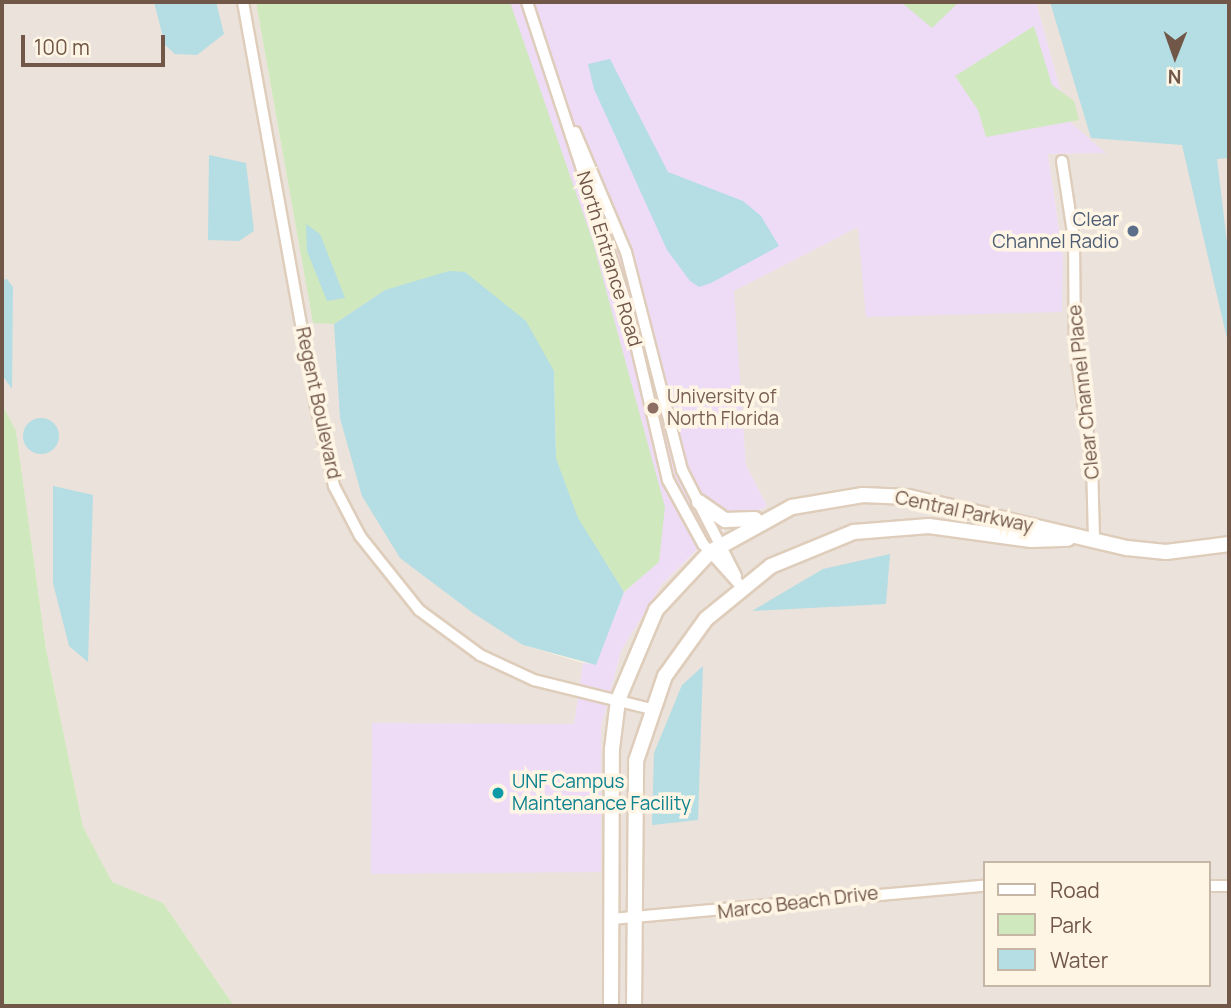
<!DOCTYPE html>
<style>
body{margin:0}
#map{position:relative;width:1231px;height:1008px;overflow:hidden;background:#fcf1df;font-family:Manrope,sans-serif}
div>[style]{position:absolute}
[style*='--x']{left:calc(var(--x)*1px);top:calc(var(--y)*1px);width:calc(var(--w)*1px);rotate:calc(var(--a)*1deg)}
.industrial>*{inset:0;background:#eae2db}
.education>*{inset:0;background:#eedcf7}
.green>*{inset:0;background:#cfe8be}
.water>*{inset:0;background:#b4dde4}
.round{border-radius:50%}
.roads{filter:drop-shadow(2px 0 #dfcdbb) drop-shadow(-2px 0 #dfcdbb) drop-shadow(0 2px #dfcdbb) drop-shadow(0 -2px #dfcdbb)}
.street>*{height:10px;margin:-5px;padding:0 5px;transform-origin:5px;border-radius:5px;background:#fff}
.secondary>*{height:14px;margin:-7px;padding:0 7px;transform-origin:7px;border-radius:7px;background:#fff}
.dots>*{width:19px;height:19px;translate:-50% -50%;box-sizing:border-box;border:4px solid #fff5e5;border-radius:50%}
span{translate:-50% -50%;white-space:nowrap;text-align:center;line-height:1.15;-webkit-text-stroke:7px #fff5e5;paint-order:stroke}
.service-label{font-size:19px;color:#4e5e75}
.right{translate:-100% -50%;text-align:right}
.street-label{font-size:19px;color:#715747}
.education-label{font-size:19px;color:#785e54}
.left{translate:0 -50%;text-align:left}
.culture-label{font-size:19px;color:#0d838f}
.frame{position:absolute;inset:0;border:4px solid #715747;pointer-events:none}
.legend{position:absolute;left:983px;top:861px;width:228px;height:126px;box-sizing:border-box;background:#fff5e5;border:2px solid #c6b6a6;margin:0;padding:9px 12px;list-style:none;font-size:21px;color:#715747}
.legend li{display:flex;align-items:center;gap:14px;height:35px}
.legend b{width:35px;border:2px solid #c6b6a6}
.north{position:absolute;left:1140px;top:21px;width:70px;height:70px;-webkit-text-stroke:5px #fff5e5;paint-order:stroke;rotate:181deg;font-size:19px;font-weight:700;line-height:28px;text-align:center;color:#715747}
.north::after{content:'';display:block;margin:auto;width:24px;height:32px;background:#715747;clip-path:polygon(50% 0,100% 100%,50% 72%,0 100%)}
.scale{position:absolute;left:21px;top:35px;width:144px;height:32px;box-sizing:border-box;border:4px solid #715747;border-top:0;padding-left:9px;font-size:21px;line-height:24px;white-space:nowrap;color:#715747;-webkit-text-stroke:5px #fff5e5;paint-order:stroke}
</style>
<div id="map">
<div class="industrial">
<div style="clip-path:polygon(evenodd,2px 2px,256px 2px,313px 322px,334px 324px,523px 645px,583px 663px,574px 725px,372px 723px,601px 872px,601px 727px,621px 651px,662px 584px,709px 539px,767px 506px,746px 465px,733px 291px,858px 227px,1063px 257px,1048px 154px,1104px 153px,1069px 121px,1036px 2px,1229px 2px,1229px 1006px,234px 1006px,163px 903px,112px 883px,83px 827px,46px 649px,16px 432px,2px 404px,2px 2px,984px 863px,1208px 863px,1208px 985px,984px 985px,984px 863px)"></div>
</div>
<div class="education">
<div style="clip-path:polygon(332px 2px,1036px 2px,1069px 121px,1106px 153px,1048px 154px,1063px 257px,1062px 312px,866px 317px,858px 227px,734px 291px,746px 465px,767px 506px,711px 536px,662px 584px,621px 651px,601px 727px,601px 872px,371px 874px,372px 723px,574px 724px,583px 663px,596px 664px,624px 592px,635px 582px,563px 361px)"></div>
</div>
<div class="green">
<div style="clip-path:polygon(256px 2px,510px 2px,593px 242px,665px 507px,659px 562px,624px 592px,577px 518px,556px 458px,554px 371px,465px 272px,385px 290px,334px 324px,313px 323px)"></div>
<div style="clip-path:polygon(901px 2px,900px 2px,959px 2px,932px 28px)"></div>
<div style="clip-path:polygon(1034px 26px,1052px 85px,1074px 101px,1079px 120px,986px 137px,978px 110px,955px 76px)"></div>
<div style="clip-path:polygon(2px 404px,16px 431px,46px 649px,83px 827px,112px 882px,163px 903px,234px 1006px,2px 1006px)"></div>
</div>
<div class="water">
<div style="clip-path:polygon(154px 2px,216px 2px,224px 34px,197px 55px,175px 54px,165px 45px)"></div>
<div style="clip-path:polygon(1050px 2px,1229px 2px,1229px 158px,1217px 159px,1229px 259px,1229px 347px,1182px 145px,1091px 138px)"></div>
<div style="clip-path:polygon(610px 59px,668px 172px,743px 201px,761px 216px,779px 246px,711px 283px,699px 287px,690px 281px,667px 250px,594px 89px,588px 64px)"></div>
<div style="clip-path:polygon(209px 155px,246px 163px,254px 231px,239px 241px,208px 240px)"></div>
<div style="clip-path:polygon(306px 224px,320px 234px,345px 298px,327px 301px,307px 251px)"></div>
<div style="clip-path:polygon(449px 271px,465px 272px,526px 321px,554px 371px,556px 458px,578px 518px,624px 592px,596px 665px,523px 645px,473px 613px,400px 558px,362px 496px,340px 418px,334px 324px,385px 290px)"></div>
<div style="clip-path:polygon(7px 279px,13px 287px,12px 389px,2px 375px,2px 280px)"></div>
<div class="round" style="left:23px;top:418px;width:36px;height:36px"></div>
<div style="clip-path:polygon(53px 486px,93px 495px,88px 662px,69px 646px,53px 583px)"></div>
<div style="clip-path:polygon(890px 554px,886px 604px,752px 611px,823px 569px)"></div>
<div style="clip-path:polygon(703px 666px,698px 820px,652px 825px,654px 753px,682px 685px)"></div>
</div>
<div class="roads">
<div class="street">
<div style="--x:243;--y:2;--w:397;--a:79.8"></div>
<div style="--x:313;--y:393;--w:95;--a:77.3"></div>
<div style="--x:334;--y:486;--w:56;--a:62.5"></div>
<div style="--x:360;--y:536;--w:95;--a:51.4"></div>
<div style="--x:419;--y:610;--w:76;--a:36.4"></div>
<div style="--x:480;--y:655;--w:60;--a:24.8"></div>
<div style="--x:534;--y:680;--w:121;--a:13.9"></div>
<div style="--x:527;--y:2;--w:324;--a:71.8"></div>
<div style="--x:628;--y:310;--w:175;--a:76.8"></div>
<div style="--x:668;--y:480;--w:73;--a:61.3"></div>
<div style="--x:703;--y:544;--w:57;--a:47.9"></div>
<div style="--x:575;--y:132;--w:130;--a:67"></div>
<div style="--x:626;--y:252;--w:225;--a:75.6"></div>
<div style="--x:682;--y:470;--w:119;--a:63"></div>
<div style="--x:1062;--y:161;--w:79;--a:81.3"></div>
<div style="--x:1074;--y:239;--w:109;--a:89.5"></div>
<div style="--x:1075;--y:348;--w:115;--a:81.5"></div>
<div style="--x:1092;--y:462;--w:78;--a:88.5"></div>
<div style="--x:1208;--y:886;--w:21;--a:0"></div>
<div style="--x:611;--y:919;--w:374;--a:-5.1"></div>
</div>
<div class="secondary">
<div style="--x:699;--y:502;--w:32;--a:35"></div>
<div style="--x:725;--y:520;--w:30;--a:-2"></div>
<div style="--x:611;--y:1006;--w:257;--a:-89.8"></div>
<div style="--x:612;--y:749;--w:49;--a:-83"></div>
<div style="--x:618;--y:700;--w:98;--a:-67.1"></div>
<div style="--x:656;--y:610;--w:79;--a:-47"></div>
<div style="--x:710;--y:552;--w:94;--a:-28.8"></div>
<div style="--x:792;--y:507;--w:72;--a:-9.6"></div>
<div style="--x:863;--y:495;--w:46;--a:2.5"></div>
<div style="--x:909;--y:497;--w:224;--a:13.2"></div>
<div style="--x:1127;--y:548;--w:39;--a:6"></div>
<div style="--x:1166;--y:552;--w:64;--a:-7.2"></div>
<div style="--x:634;--y:1006;--w:245;--a:-89.5"></div>
<div style="--x:636;--y:761;--w:90;--a:-71.2"></div>
<div style="--x:665;--y:676;--w:70;--a:-54.3"></div>
<div style="--x:706;--y:619;--w:84;--a:-39.2"></div>
<div style="--x:771;--y:566;--w:90;--a:-22.3"></div>
<div style="--x:854;--y:532;--w:75;--a:-4.6"></div>
<div style="--x:929;--y:526;--w:103;--a:7.8"></div>
<div style="--x:1031;--y:540;--w:37;--a:-2"></div>
</div>
</div>
<div class="dots">
<div style="left:1133px;top:231px;background:#5c6f8a"></div>
<div style="left:653px;top:408px;background:#8d6e63"></div>
<div style="left:498px;top:793px;background:#0f9aa8"></div>
</div>
<div class="service-label">
<span class="right" style="left:1119px;top:231px">Clear<br>Channel Radio</span>
</div>
<div class="street-label">
<span style="left:609px;top:259px;rotate:73deg">North Entrance Road</span>
<span style="left:1084px;top:392px;rotate:-96deg">Clear Channel Place</span>
<span style="left:318px;top:403px;rotate:78deg">Regent Boulevard</span>
<span style="left:964px;top:512px;rotate:12deg">Central Parkway</span>
<span style="left:798px;top:903px;rotate:-7deg">Marco Beach Drive</span>
</div>
<div class="education-label">
<span class="left" style="left:667px;top:408px">University of<br>North Florida</span>
</div>
<div class="culture-label">
<span class="left" style="left:512px;top:793px">UNF Campus<br>Maintenance Facility</span>
</div>
<div class="frame"></div>
<ul class="legend">
<li><b style="height:9px;background:#fff"></b>Road</li>
<li><b style="height:19px;background:#cfe8be"></b>Park</li>
<li><b style="height:19px;background:#b4dde4"></b>Water</li>
</ul>
<div class="north">N</div>
<div class="scale">100 m</div>
</div>
